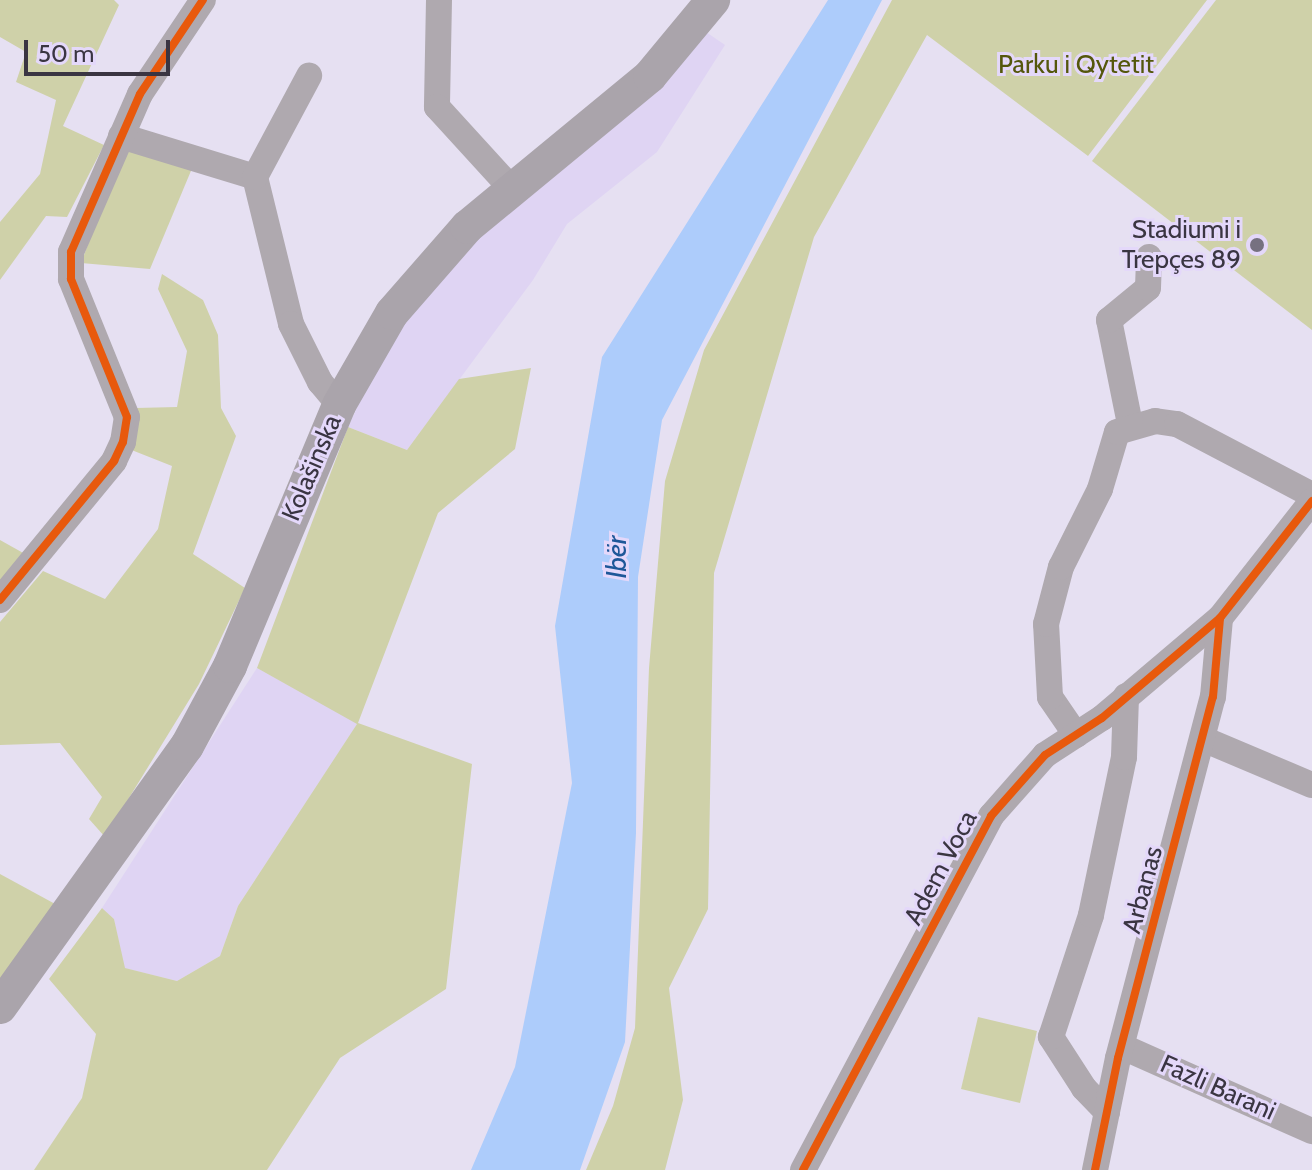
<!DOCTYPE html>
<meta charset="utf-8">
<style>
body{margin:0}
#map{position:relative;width:1312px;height:1170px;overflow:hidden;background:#e6e0f2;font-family:Cabin,sans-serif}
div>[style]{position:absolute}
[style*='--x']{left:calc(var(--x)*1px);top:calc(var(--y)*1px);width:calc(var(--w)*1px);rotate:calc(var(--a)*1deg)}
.built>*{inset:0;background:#dfd4f3}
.green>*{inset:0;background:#cfd1a9}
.water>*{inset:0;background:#adccfb}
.minor>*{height:26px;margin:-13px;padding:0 13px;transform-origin:13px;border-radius:13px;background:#afa9af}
.major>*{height:34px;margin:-17px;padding:0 17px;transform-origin:17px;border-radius:17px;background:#aaa4ab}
.cycleway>*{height:8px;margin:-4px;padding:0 4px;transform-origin:4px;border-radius:4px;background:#e8590c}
.dots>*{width:22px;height:22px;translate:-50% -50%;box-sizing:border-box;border:4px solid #e4d8fa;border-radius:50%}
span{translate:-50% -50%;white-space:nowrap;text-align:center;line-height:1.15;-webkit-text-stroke:6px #e4d8fa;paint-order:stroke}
.park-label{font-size:26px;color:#54570c}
.poi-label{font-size:26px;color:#3a3542}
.right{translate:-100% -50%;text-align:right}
.street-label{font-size:26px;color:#3a3542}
.water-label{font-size:28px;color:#1e5799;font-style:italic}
.scale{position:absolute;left:24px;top:40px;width:146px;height:36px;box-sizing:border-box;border:4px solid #3a3542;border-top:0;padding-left:10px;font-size:24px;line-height:28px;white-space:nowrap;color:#3a3542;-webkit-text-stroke:6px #e4d8fa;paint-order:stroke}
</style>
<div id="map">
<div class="built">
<div style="clip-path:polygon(706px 32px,725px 45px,657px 152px,567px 224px,533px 280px,407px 450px,348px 427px,403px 310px,496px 217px)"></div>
<div style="clip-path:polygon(257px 668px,358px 723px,238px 906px,220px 956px,177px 981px,124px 968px,114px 919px,102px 908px)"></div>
</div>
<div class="green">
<div style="clip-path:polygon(0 0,114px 0,119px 5px,63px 126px,104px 145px,67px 217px,46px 216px,0 280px,0 222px,40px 174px,56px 100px,16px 82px,26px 52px,0 37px)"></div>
<div style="clip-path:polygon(892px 0,1207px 0,1088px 156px,927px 35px,814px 237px,714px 573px,708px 909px,669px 988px,683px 1100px,665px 1170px,586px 1170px,613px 1106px,635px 1028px,649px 668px,665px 481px,704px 350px)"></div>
<div style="clip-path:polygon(1216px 0,1312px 0,1312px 330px,1092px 161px)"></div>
<div style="clip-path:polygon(125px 145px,193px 166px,150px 269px,81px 263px)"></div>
<div style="clip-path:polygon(162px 274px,203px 300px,218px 335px,221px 408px,236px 436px,193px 554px,245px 588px,199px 684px,105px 837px,89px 819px,102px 797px,60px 743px,0 745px,0 622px,43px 571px,105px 599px,158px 529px,172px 466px,129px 449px,136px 408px,177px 407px,187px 351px,158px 289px)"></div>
<div style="clip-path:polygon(531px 368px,515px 449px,438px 513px,358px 723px,472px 764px,446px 989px,340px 1058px,267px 1170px,34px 1170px,82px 1098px,96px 1034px,49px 979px,102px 908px,114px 919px,125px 968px,177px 981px,220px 956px,238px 906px,357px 724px,257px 668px,348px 427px,407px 450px,459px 379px)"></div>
<div style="clip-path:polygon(0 540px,25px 554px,0 586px)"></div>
<div style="clip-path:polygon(0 874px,57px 905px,0 985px)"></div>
<div style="clip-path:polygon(978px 1017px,1037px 1031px,1020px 1103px,961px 1089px)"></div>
</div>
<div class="water">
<div style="clip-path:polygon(828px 0,882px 0,662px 420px,638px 577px,636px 833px,625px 1042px,580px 1170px,471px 1170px,515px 1067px,572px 783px,555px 626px,602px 357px)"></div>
</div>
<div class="minor">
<div style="--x:439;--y:0;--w:107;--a:91.1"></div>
<div style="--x:437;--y:107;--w:110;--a:47.6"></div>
<div style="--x:121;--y:136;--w:140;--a:17"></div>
<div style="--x:255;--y:177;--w:151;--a:76.2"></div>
<div style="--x:291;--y:324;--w:65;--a:63.4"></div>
<div style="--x:320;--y:382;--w:30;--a:50"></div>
<div style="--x:255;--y:177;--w:115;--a:-61.9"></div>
<div style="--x:1130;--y:424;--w:106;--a:-101.4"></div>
<div style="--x:1109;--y:320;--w:50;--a:-39.4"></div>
<div style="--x:1148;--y:288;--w:31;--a:-88"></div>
<div style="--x:0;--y:600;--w:180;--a:-50.6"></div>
<div style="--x:114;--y:461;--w:21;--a:-65"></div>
<div style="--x:123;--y:442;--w:25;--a:-81"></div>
<div style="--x:127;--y:417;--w:149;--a:-112.1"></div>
<div style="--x:71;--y:279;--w:27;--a:-90"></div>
<div style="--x:71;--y:252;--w:172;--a:-66.4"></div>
<div style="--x:140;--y:94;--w:113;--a:-56.2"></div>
<div style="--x:1076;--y:735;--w:46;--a:-124.4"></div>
<div style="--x:1050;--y:697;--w:73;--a:-93.1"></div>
<div style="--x:1046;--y:624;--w:59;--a:-75.3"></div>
<div style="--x:1061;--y:567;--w:87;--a:-63.4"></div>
<div style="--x:1100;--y:489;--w:59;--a:-73.4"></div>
<div style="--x:1117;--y:432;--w:40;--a:-16"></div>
<div style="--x:1155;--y:421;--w:22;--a:8"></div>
<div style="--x:1177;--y:424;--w:153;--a:27.7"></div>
<div style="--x:1203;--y:739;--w:118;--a:22.9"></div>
<div style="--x:1123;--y:1047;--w:207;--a:24"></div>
<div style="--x:1107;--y:1112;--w:33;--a:-134"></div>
<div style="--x:1084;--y:1088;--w:61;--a:-122.9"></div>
<div style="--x:1051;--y:1037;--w:128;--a:-71.8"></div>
<div style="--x:1091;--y:915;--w:161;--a:-78.2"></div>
<div style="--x:1124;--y:757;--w:61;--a:-88.1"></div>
<div style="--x:803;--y:1170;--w:401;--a:-62"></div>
<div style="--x:991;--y:816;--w:81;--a:-48.5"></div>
<div style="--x:1045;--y:755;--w:68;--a:-33"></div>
<div style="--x:1102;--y:718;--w:155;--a:-40.3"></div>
<div style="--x:1220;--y:618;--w:149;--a:-51.8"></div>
<div style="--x:1095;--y:1170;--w:114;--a:-78.4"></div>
<div style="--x:1118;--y:1058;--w:373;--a:-75.3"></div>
<div style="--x:1213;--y:697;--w:79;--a:-84.9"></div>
</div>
<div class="major">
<div style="--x:0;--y:1007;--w:321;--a:-54.4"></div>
<div style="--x:187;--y:746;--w:91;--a:-61.7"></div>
<div style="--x:230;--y:666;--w:283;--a:-67.3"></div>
<div style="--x:339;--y:405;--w:106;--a:-60.1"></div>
<div style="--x:392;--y:313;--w:114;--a:-48.9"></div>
<div style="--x:467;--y:227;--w:237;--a:-39.5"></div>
<div style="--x:650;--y:76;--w:99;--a:-50.3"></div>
</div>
<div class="cycleway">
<div style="--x:0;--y:600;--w:180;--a:-50.6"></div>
<div style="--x:114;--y:461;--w:21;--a:-65"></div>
<div style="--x:123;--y:442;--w:25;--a:-81"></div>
<div style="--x:127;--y:417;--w:149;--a:-112.1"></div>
<div style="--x:71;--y:279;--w:27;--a:-90"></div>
<div style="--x:71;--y:252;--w:172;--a:-66.4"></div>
<div style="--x:140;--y:94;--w:113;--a:-56.2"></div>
<div style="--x:803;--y:1170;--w:401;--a:-62"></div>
<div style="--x:991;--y:816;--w:81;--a:-48.5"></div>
<div style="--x:1045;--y:755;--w:68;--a:-33"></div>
<div style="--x:1102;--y:718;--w:155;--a:-40.3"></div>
<div style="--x:1220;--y:618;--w:149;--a:-51.8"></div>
<div style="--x:1095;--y:1170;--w:114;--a:-78.4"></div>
<div style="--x:1118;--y:1058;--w:373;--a:-75.3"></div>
<div style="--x:1213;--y:697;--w:79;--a:-84.9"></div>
</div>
<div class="dots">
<div style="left:1257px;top:245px;background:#767180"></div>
</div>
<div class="park-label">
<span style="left:1076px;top:65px">Parku i Qytetit</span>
</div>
<div class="poi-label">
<span class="right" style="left:1241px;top:245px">Stadiumi i<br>Trepçes 89</span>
</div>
<div class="street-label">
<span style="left:312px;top:468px;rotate:-67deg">Kolašinska</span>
<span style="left:941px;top:868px;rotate:-62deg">Adem Voca</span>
<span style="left:1143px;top:890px;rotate:-75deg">Arbanas</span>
<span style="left:1218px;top:1088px;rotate:24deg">Fazli Barani</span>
</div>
<div class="water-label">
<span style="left:616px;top:557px;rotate:-90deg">Ibër</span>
</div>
<div class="scale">50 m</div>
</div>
